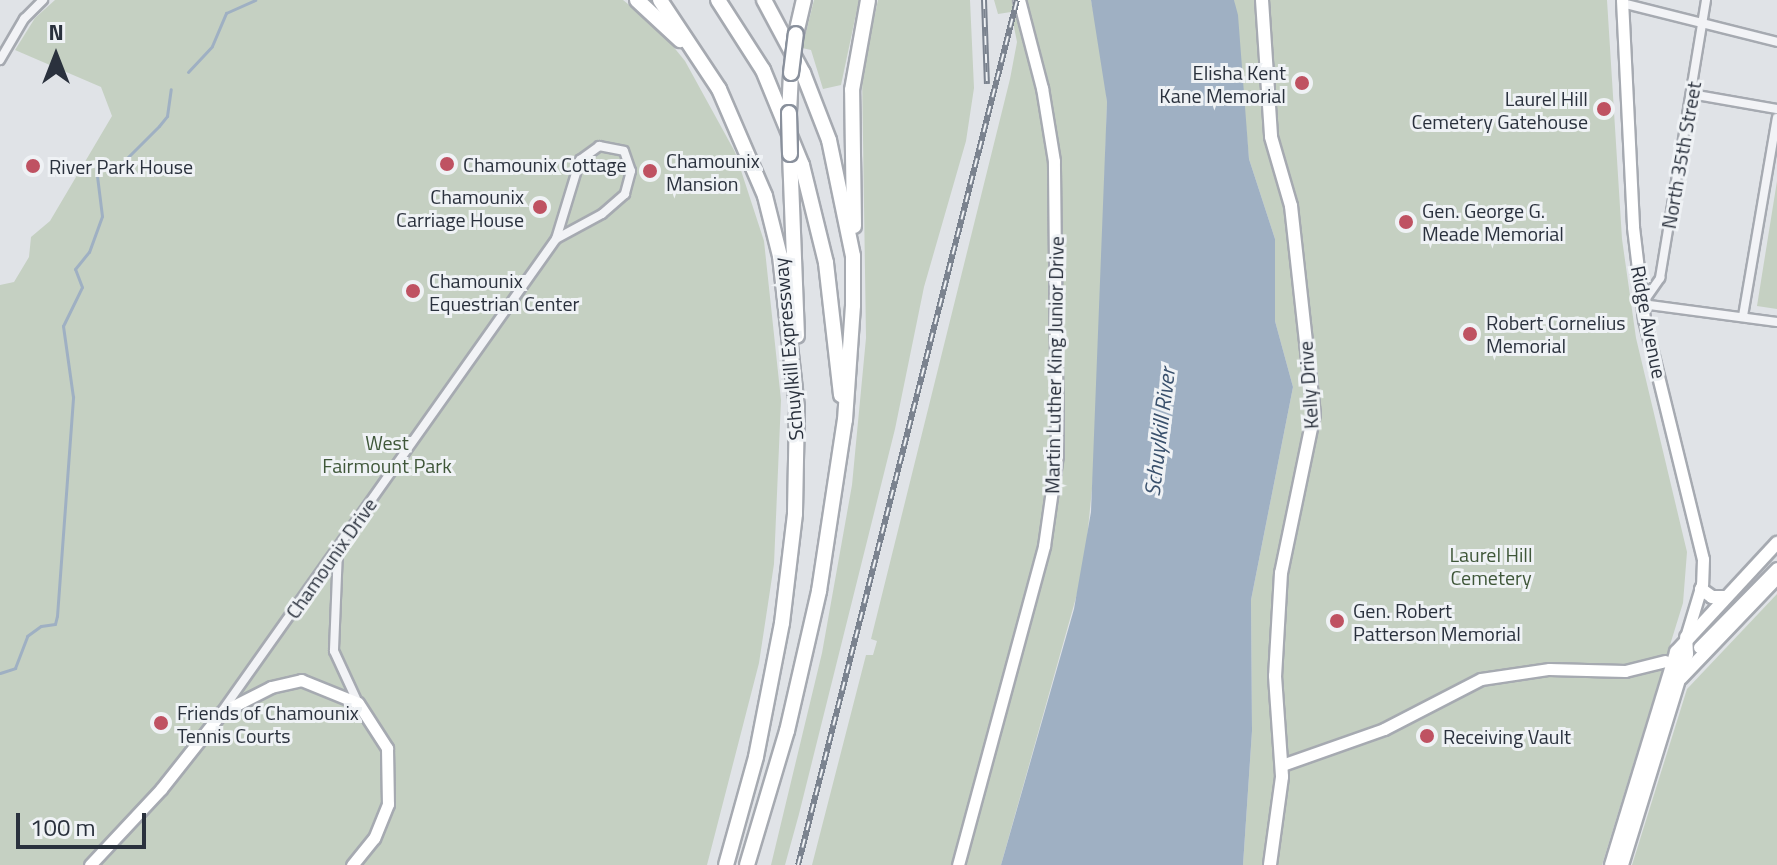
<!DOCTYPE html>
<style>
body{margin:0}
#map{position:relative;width:1777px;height:865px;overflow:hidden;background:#e0e3e7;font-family:"Titillium Web",sans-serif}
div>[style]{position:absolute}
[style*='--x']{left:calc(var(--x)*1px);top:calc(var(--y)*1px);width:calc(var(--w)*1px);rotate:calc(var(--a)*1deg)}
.green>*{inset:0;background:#c5d0c2}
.water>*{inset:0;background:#9fb0c3}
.stream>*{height:3px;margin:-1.5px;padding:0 1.5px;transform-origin:1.5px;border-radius:1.5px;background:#9fb0c3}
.secondary-tunnel>*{height:11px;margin-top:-5.5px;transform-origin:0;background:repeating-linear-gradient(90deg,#bcbfc5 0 11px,transparent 0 16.5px)}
.roads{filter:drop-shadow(2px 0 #a6aab1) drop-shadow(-2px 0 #a6aab1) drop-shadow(0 2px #a6aab1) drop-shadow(0 -2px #a6aab1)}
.street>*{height:8px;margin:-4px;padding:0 4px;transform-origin:4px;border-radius:4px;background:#f2f3f6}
.secondary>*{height:11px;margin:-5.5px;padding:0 5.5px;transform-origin:5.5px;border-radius:5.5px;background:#fff}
.primary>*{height:12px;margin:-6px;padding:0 6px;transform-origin:6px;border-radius:6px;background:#fff}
.highway>*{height:14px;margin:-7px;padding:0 7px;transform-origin:7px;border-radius:7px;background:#fff}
.rail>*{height:6px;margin-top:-3px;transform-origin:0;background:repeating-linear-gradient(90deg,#eff2f5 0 9px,#7b838f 0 18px);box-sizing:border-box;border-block:2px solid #7b838f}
.bridges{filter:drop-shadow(2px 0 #89909c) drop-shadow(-2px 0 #89909c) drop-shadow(0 2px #89909c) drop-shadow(0 -2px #89909c)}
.highway-bridge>*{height:14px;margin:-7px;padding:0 7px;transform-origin:7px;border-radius:7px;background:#fff}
.dots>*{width:22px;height:22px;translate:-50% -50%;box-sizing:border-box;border:4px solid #eff2f5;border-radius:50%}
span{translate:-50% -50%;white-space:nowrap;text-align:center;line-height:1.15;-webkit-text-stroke:6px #eff2f5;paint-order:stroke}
.poi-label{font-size:20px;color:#2a313d}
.right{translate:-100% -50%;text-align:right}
.left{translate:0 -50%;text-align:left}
.street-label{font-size:20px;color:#2a313d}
.park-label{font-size:20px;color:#3f5739}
.water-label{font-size:22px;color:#39506c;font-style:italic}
.north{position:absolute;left:16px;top:16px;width:80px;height:80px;-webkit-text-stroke:6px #eff2f5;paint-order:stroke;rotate:0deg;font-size:22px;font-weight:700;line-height:32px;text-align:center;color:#2a313d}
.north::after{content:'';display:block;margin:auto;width:28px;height:36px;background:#2a313d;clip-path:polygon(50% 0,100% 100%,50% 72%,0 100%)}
.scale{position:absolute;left:16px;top:813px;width:130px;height:36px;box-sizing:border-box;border:4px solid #2a313d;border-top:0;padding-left:10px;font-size:24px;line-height:28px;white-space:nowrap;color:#2a313d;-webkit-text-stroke:6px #eff2f5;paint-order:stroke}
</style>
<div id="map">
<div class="green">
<div style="clip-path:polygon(55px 0,623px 0,659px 29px,685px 61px,735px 152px,764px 241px,781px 400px,774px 564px,759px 663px,707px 865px,0 865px,0 285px,14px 282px,29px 257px,31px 237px,50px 221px,112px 116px,101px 87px,15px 50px,35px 18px)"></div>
<div style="clip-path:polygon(814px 0,859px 0,841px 85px,823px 89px,811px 50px,802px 48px)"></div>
<div style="clip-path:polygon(878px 0,970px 0,974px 88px,966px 141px,924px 287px,895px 429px,799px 814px,785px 865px,771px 865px,822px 653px,852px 485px,866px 338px,862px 72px)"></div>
<div style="clip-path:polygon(994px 0,1091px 0,1102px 53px,1107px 102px,1104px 203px,1095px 459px,1084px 569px,1001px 865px,812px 865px,866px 655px,873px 655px,877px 641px,871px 639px,1010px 79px,1017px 42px,1011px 12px,998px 14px)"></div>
<div style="clip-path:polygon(1234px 0,1607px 0,1622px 239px,1636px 338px,1687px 552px,1683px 603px,1602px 865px,1243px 865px,1252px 731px,1251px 600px,1293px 387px,1275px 321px,1275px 239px,1249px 159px)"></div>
<div style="clip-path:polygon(1777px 181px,1777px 309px,1757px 306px)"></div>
<div style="clip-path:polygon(1777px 594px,1777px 865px,1632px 865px,1687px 689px)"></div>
</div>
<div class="water">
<div style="clip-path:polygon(1091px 0,1234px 0,1238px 15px,1249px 159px,1275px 239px,1275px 321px,1293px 387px,1251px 600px,1252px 731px,1243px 865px,1001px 865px,1074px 609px,1091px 512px,1107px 102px)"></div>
</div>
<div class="stream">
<div style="--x:188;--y:72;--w:35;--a:-47"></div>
<div style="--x:212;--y:46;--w:36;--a:-67"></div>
<div style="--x:226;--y:13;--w:32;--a:-24"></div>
<div style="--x:0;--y:673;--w:16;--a:-18"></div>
<div style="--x:15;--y:668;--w:34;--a:-69"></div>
<div style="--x:27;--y:636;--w:17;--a:-36"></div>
<div style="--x:41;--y:626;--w:14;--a:-8"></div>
<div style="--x:55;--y:624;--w:8;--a:-76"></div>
<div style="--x:57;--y:616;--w:220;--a:-85.8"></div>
<div style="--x:73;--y:397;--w:72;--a:-98"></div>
<div style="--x:63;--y:326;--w:43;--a:-64"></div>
<div style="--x:82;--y:287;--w:19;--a:-111"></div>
<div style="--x:75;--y:269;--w:22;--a:-51"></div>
<div style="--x:89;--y:252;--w:38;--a:-70"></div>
<div style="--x:102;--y:216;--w:48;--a:-97.1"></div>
<div style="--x:96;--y:168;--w:26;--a:-11"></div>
<div style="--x:122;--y:163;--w:52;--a:-45"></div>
<div style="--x:159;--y:126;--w:13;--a:-51"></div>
<div style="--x:167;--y:116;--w:27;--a:-82"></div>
</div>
<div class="secondary-tunnel">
<div style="--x:1662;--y:668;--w:43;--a:-29.6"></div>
</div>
<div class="roads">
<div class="street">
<div style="--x:1622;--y:3;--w:160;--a:14.1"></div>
<div style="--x:0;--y:60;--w:48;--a:-59.7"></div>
<div style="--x:24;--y:19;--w:27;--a:-45"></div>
<div style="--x:1691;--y:94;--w:87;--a:9.9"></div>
<div style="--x:1642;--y:304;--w:32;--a:-55"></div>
<div style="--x:1660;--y:278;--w:282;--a:-80.6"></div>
<div style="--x:1642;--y:304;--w:136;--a:7.6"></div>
<div style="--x:1743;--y:316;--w:201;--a:-80.3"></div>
<div style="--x:338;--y:550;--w:101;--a:92.3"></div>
<div style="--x:334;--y:651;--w:57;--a:65.2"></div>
<div style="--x:222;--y:711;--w:578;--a:-54.72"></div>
<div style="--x:556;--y:239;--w:83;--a:-73.1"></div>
<div style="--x:580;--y:160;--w:24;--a:-36"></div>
<div style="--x:599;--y:146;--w:25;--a:11"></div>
<div style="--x:624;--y:151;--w:21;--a:71"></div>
<div style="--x:631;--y:171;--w:24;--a:105"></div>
<div style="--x:625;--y:194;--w:30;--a:139"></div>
<div style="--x:602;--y:214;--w:52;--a:151.5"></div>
</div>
<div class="secondary">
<div style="--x:1622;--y:0;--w:227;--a:87.2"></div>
<div style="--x:1633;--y:227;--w:93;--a:83.2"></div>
<div style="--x:1644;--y:319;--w:247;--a:76.2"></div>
<div style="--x:1703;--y:559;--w:25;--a:92"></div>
<div style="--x:1702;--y:584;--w:55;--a:106.8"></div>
<div style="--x:1699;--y:647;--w:111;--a:-45.4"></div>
<div style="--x:1282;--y:765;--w:108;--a:-19.4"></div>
<div style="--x:1384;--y:729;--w:109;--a:-27.3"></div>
<div style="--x:1481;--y:679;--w:69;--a:-8.4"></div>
<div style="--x:1549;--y:669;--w:76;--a:1.5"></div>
<div style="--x:1625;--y:671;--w:41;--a:-14"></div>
<div style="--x:90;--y:865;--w:104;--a:-46.9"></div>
<div style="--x:161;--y:789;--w:98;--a:-51.6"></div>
<div style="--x:222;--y:712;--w:55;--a:-27"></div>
<div style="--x:271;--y:687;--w:31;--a:-13"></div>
<div style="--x:301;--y:680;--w:61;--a:22"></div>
<div style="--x:358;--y:703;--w:54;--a:57.2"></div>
<div style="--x:387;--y:748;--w:56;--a:89"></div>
<div style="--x:388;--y:804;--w:37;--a:112"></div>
<div style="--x:374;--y:838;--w:35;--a:129"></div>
<div style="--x:958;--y:865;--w:330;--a:-74.9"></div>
<div style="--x:1044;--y:546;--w:92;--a:-81.9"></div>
<div style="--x:1057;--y:455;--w:294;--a:-90.6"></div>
<div style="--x:1054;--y:161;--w:74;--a:-99.3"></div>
<div style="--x:1042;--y:88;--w:91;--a:-104.6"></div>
</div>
<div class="primary">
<div style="--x:1262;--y:0;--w:137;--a:86.2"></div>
<div style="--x:1271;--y:137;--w:72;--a:73.8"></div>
<div style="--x:1291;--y:206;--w:209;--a:83.7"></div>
<div style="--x:1314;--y:414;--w:162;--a:101.7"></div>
<div style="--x:1281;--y:573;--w:103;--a:93.3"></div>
<div style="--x:1275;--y:676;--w:101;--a:86"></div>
<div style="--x:1282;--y:777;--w:89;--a:97.8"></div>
<div style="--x:1701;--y:589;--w:14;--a:36"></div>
<div style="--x:1712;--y:597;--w:13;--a:0"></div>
<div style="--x:1681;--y:678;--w:139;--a:-46.2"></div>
<div style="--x:1611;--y:865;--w:223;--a:-73"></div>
<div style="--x:1676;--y:652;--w:149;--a:-47.2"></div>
<div style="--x:1622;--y:865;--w:221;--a:-72.9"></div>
<div style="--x:1687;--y:654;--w:17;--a:-93"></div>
</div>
<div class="highway">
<div style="--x:637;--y:0;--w:59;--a:42.9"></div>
<div style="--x:660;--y:0;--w:107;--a:56.5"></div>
<div style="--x:719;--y:89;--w:116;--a:66.7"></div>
<div style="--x:765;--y:196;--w:62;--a:76"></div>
<div style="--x:780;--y:256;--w:153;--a:83.6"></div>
<div style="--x:797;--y:408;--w:106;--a:91.1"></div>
<div style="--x:795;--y:514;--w:110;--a:96.8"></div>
<div style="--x:782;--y:623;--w:136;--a:101"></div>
<div style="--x:756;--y:757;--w:112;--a:105.5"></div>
<div style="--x:718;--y:0;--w:83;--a:57.3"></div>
<div style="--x:763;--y:70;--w:103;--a:67.7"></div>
<div style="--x:802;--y:165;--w:101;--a:76.2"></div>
<div style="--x:826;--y:263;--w:133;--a:83.5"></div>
<div style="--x:796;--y:34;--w:35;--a:-77"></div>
<div style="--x:789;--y:113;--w:40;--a:-87.1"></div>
<div style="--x:790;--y:154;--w:182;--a:87.8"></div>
<div style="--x:854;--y:226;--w:136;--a:-90.8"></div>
<div style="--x:852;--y:90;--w:91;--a:-79.9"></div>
<div style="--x:747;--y:865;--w:140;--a:-73.4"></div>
<div style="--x:787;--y:731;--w:144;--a:-77.1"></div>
<div style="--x:819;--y:591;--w:173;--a:-81.4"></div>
<div style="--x:845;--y:420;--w:115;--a:-86"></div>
<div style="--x:853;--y:305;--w:49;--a:-90"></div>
<div style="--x:853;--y:256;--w:118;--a:-101.7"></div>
<div style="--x:829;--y:140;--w:72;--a:-111.2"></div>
<div style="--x:803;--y:73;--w:83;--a:-118.1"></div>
</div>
</div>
<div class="rail">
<div style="--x:984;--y:0;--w:84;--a:88"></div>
<div style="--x:798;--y:865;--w:892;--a:-75.79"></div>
</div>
<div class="bridges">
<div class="highway-bridge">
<div style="--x:791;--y:73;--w:39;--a:-83"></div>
<div style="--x:789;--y:113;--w:41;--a:88.6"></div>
</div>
</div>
<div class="dots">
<div style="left:1302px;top:83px;background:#bf5262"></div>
<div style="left:1604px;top:109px;background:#bf5262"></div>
<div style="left:447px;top:164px;background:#bf5262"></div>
<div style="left:33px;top:166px;background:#bf5262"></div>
<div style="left:650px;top:171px;background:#bf5262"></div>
<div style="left:540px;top:207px;background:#bf5262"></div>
<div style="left:1406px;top:222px;background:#bf5262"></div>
<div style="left:413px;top:291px;background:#bf5262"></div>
<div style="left:1470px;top:334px;background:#bf5262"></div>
<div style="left:1337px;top:621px;background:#bf5262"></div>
<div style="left:161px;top:723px;background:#bf5262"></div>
<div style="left:1427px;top:736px;background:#bf5262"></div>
</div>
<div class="poi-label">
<span class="right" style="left:1286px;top:84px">Elisha Kent<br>Kane Memorial</span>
<span class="right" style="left:1588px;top:110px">Laurel Hill<br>Cemetery Gatehouse</span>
<span class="left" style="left:666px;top:172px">Chamounix<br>Mansion</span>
<span class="left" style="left:463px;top:164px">Chamounix Cottage</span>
<span class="left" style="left:49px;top:166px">River Park House</span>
<span class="right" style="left:524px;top:208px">Chamounix<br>Carriage House</span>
<span class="left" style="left:1422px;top:222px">Gen. George G.<br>Meade Memorial</span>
<span class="left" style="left:429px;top:292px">Chamounix<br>Equestrian Center</span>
<span class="left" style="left:1486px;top:334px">Robert Cornelius<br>Memorial</span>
<span class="left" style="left:1353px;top:622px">Gen. Robert<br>Patterson Memorial</span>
<span class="left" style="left:177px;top:724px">Friends of Chamounix<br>Tennis Courts</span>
<span class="left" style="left:1443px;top:736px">Receiving Vault</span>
</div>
<div class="street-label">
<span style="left:1681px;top:155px;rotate:-80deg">North 35th Street</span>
<span style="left:1649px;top:322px;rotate:79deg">Ridge Avenue</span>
<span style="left:788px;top:349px;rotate:-95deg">Schuylkill Expressway</span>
<span style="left:1054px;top:365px;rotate:-89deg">Martin Luther King Junior Drive</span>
<span style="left:1308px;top:385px;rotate:-94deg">Kelly Drive</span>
<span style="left:331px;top:558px;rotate:-55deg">Chamounix Drive</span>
</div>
<div class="park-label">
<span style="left:387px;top:454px">West<br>Fairmount Park</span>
<span style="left:1491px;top:566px">Laurel Hill<br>Cemetery</span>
</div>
<div class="water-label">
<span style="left:1160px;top:432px;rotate:-83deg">Schuylkill River</span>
</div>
<div class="north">N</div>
<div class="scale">100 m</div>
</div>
